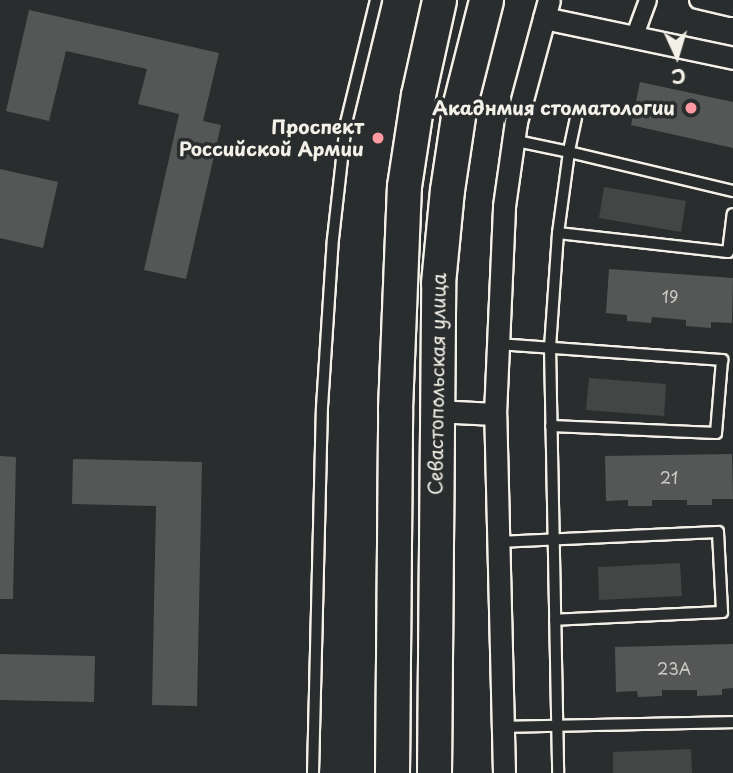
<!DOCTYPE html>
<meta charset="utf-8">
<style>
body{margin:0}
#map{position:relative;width:733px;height:773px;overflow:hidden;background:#2a2d2e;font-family:"Playpen Sans",sans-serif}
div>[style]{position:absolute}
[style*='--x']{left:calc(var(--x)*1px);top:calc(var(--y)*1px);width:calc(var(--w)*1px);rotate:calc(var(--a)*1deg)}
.green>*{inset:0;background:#444645}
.building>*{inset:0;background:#555756}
.roads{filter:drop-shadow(2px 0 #f4f1e8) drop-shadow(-2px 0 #f4f1e8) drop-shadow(0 2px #f4f1e8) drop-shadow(0 -2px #f4f1e8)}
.service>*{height:10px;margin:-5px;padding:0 5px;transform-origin:5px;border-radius:5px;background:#2a2d2e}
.pedestrian>*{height:16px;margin:-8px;padding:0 8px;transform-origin:8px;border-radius:8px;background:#2a2d2e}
.minor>*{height:21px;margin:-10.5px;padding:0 10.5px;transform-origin:10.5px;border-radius:10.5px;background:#2a2d2e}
.primary>*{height:33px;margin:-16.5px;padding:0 16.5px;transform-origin:16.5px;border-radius:16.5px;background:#2a2d2e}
.dots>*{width:19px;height:19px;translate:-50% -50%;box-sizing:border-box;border:4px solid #2a2d2e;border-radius:50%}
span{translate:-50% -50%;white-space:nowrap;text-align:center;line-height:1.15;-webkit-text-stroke:7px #2a2d2e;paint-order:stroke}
.number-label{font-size:16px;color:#cccac4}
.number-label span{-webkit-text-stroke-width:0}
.poi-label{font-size:19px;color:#f4f1e8;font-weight:700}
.right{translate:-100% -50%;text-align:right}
.street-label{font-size:19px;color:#f4f1e8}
.north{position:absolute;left:642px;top:21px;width:70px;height:70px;-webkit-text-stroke:5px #2a2d2e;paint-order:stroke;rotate:176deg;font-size:19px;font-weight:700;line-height:28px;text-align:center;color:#f4f1e8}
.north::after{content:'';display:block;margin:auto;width:24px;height:32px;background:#f4f1e8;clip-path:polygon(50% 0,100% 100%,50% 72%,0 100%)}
</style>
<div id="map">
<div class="green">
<div style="clip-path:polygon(604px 187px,686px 201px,681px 232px,599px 218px)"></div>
<div style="clip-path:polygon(589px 378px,666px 384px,664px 416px,586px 410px)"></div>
<div style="clip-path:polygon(680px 563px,682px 596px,599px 600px,598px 567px)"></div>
<div style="clip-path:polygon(691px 749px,692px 773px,613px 773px,613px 752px)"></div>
</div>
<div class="building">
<div style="clip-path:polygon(29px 10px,219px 53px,203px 121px,221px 125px,186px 279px,144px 270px,179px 114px,138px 104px,147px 69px,66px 51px,49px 121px,6px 111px)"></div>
<div style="clip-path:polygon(640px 82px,733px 102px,733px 148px,631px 125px)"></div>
<div style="clip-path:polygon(0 169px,58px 182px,43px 248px,0 238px)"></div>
<div style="clip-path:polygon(609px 269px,733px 278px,732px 323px,711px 322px,711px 328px,686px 326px,686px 320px,652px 317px,651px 323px,627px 321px,627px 315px,606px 313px)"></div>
<div style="clip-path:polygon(732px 454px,733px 499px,712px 499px,712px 505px,687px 505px,687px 500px,652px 500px,652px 506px,628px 506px,628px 500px,606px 501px,605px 456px)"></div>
<div style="clip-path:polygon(0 456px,16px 457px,13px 599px,0 599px)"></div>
<div style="clip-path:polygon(73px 459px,202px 462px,197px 706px,152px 705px,156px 506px,72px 504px)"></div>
<div style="clip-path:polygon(733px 644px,733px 688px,722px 689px,722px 695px,697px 696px,697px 690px,662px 690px,662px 696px,638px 697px,637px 691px,616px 692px,615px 647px)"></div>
<div style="clip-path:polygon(0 654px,95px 656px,94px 702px,0 700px)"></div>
</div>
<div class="roads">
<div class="service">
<div style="--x:577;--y:113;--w:40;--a:102"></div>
<div style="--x:569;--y:152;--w:169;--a:13.4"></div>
<div style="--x:512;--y:140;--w:58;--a:11.9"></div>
<div style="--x:569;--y:152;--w:82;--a:97.7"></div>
<div style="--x:558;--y:233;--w:114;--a:94"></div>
<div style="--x:550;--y:347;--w:426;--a:88.9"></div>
<div style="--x:558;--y:233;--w:171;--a:6.4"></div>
<div style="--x:728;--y:252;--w:38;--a:-83"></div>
<div style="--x:499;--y:344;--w:224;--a:4.1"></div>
<div style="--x:722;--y:360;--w:73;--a:94.7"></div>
<div style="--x:716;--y:433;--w:165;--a:-177.6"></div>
<div style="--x:497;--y:542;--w:221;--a:-2.6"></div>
<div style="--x:718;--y:532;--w:80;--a:87.1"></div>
<div style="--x:722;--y:612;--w:167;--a:177.3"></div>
<div style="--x:503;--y:727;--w:230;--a:-1.2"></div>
<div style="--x:313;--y:773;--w:366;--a:-88.6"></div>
<div style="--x:322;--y:407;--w:168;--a:-86.3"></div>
<div style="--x:333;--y:239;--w:117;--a:-83.6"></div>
<div style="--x:346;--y:123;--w:127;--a:-76.3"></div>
</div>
<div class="pedestrian">
<div style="--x:698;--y:0;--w:36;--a:13"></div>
<div style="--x:634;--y:38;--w:40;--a:-69.8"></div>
</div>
<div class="minor">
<div style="--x:544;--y:18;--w:193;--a:11.9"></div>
<div style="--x:435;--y:411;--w:60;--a:2.9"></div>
<div style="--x:504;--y:773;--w:359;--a:-91.4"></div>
<div style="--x:495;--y:414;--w:208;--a:-87.5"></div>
<div style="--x:504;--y:206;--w:85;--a:-81.9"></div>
<div style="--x:516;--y:122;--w:126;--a:-74.9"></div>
</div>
<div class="primary">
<div style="--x:392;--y:773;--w:364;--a:-89.5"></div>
<div style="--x:395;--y:409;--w:223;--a:-87.7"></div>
<div style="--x:404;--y:186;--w:92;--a:-81.3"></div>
<div style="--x:418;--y:95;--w:97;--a:-77.5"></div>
<div style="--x:434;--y:773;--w:490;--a:-89.5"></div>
<div style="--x:438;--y:283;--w:93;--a:-84.5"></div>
<div style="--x:447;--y:190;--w:88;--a:-81.5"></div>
<div style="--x:460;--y:103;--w:106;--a:-75.8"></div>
</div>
</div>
<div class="dots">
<div style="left:691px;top:108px;background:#ff9aa2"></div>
<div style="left:378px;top:138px;background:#ff9aa2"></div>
</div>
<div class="number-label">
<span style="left:670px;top:296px">19</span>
<span style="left:669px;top:477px">21</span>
<span style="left:674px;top:668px">23А</span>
</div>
<div class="poi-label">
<span class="right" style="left:675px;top:108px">Акаднмия стоматологии</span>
<span class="right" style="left:364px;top:138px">Проспект<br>Российской Армии</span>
</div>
<div class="street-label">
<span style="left:437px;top:384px;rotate:-89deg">Севастопольская улица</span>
</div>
<div class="north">С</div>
</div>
